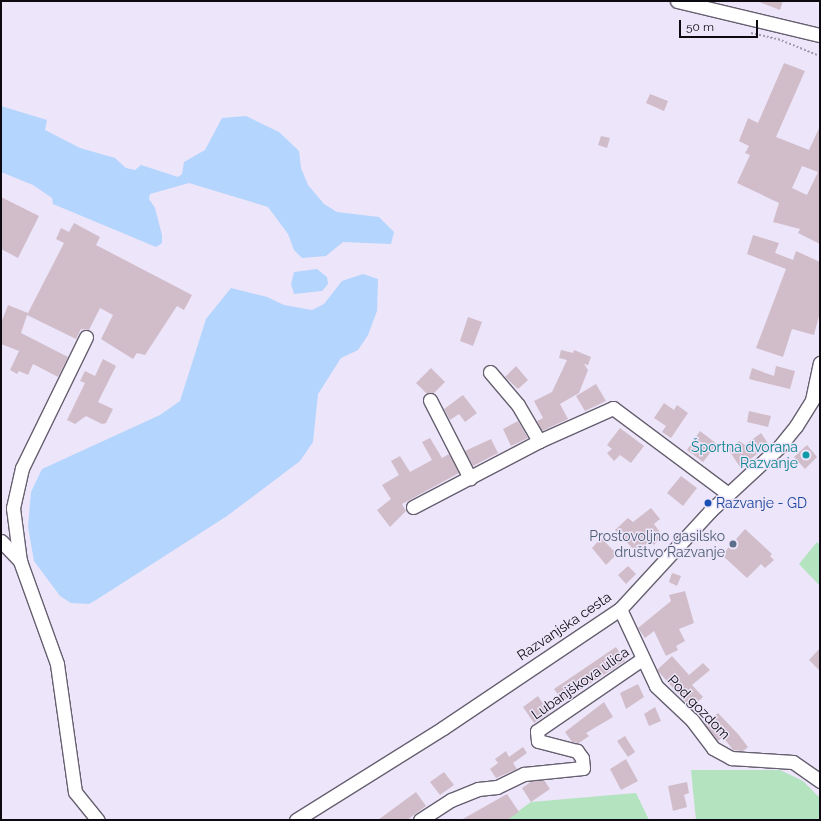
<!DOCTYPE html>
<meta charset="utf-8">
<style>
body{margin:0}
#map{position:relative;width:821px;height:821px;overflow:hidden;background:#ede5f9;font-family:Raleway,sans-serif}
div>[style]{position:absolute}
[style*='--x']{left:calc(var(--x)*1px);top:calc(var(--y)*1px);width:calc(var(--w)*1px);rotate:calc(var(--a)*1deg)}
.green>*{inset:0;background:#b3e3bf}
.water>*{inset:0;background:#b4d5fd}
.building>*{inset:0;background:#d1bdca}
.path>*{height:2px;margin-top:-1px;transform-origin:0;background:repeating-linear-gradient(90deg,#a19baa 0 2px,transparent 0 4px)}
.roads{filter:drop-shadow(1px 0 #665f70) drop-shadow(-1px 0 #665f70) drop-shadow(0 1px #665f70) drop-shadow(0 -1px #665f70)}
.minor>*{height:13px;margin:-6.5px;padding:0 6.5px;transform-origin:6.5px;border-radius:6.5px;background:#fff}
.dots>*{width:11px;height:11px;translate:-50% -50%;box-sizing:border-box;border:2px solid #ede5f9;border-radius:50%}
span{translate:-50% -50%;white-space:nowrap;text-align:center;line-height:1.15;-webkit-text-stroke:3px #ede5f9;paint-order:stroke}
.culture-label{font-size:14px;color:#0d838f}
.right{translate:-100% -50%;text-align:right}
.transit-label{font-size:14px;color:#164399}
.left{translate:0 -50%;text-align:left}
.service-label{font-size:14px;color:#4e5e75}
.street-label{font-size:14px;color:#0c0a10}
.frame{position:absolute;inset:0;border:2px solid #0c0a10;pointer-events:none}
.scale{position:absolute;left:679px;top:20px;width:79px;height:18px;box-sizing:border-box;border:2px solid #0c0a10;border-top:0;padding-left:5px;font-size:12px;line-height:14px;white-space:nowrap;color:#0c0a10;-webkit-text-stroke:3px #ede5f9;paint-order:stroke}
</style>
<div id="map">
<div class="green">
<div style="clip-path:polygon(817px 542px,820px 545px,820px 586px,799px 564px)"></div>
<div style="clip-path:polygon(691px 770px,780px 770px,803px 781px,820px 798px,820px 820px,696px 820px)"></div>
<div style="clip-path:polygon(636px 793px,649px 820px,506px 820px,531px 802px)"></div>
</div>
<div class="water">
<div style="clip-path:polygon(1px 106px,47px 120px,45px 130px,80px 148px,115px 158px,126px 168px,135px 170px,141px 165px,178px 177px,182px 174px,184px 162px,205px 150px,222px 118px,246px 116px,279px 132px,299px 151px,301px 168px,308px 185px,324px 204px,337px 212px,379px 217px,394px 232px,391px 244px,343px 242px,326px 256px,302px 258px,294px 250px,288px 234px,268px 207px,189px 183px,150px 194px,149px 199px,155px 208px,162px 235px,162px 243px,156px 247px,53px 204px,52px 198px,33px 185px,1px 172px)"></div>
<div style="clip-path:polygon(317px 269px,327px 277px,328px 284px,322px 291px,294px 294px,291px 284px,294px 272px)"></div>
<div style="clip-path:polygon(363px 274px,378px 279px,377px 311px,368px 335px,358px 350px,341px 358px,318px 394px,313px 442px,300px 461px,227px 516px,96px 600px,89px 604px,71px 603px,60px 596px,34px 561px,28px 527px,31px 492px,42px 469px,160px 415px,180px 401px,206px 319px,231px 288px,267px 297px,284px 305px,312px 310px,324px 304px,342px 281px)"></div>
</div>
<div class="building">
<div style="clip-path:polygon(757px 1px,783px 1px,780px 10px)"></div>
<div style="clip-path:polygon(evenodd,784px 63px,805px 71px,776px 137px,809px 150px,820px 126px,820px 244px,798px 233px,800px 229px,773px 222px,779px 203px,737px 183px,750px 155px,745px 153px,749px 146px,739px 141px,748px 118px,758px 123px,784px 63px,802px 166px,818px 172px,807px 195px,792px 188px,802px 166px)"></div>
<div style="clip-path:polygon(650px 94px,668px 101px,664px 111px,646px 103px)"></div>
<div style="clip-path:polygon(601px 136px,610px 138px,607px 148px,598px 145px)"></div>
<div style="clip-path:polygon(1px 197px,39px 216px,18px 258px,1px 249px)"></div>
<div style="clip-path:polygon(74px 223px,100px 237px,96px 245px,192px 295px,184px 310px,177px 306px,145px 355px,137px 353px,133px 359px,101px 339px,113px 315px,100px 308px,89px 330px,81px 329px,76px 339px,27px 315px,21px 333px,68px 357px,58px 377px,33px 364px,28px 375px,19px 371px,17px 374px,10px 370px,19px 351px,1px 344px,1px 323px,8px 305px,28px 313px,64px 243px,56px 239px,61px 228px,69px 232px)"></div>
<div style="clip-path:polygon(753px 235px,779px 243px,775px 253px,793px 260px,796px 251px,820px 262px,820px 312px,814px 335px,792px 329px,783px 357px,756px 348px,786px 269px,747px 254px)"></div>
<div style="clip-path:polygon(468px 317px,482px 322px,473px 346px,460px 341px)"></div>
<div style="clip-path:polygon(561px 350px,573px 353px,574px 350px,591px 357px,588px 365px,584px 364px,588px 370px,579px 393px,560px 404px,568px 419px,542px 431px,537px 421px,543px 418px,534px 401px,552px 392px,567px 360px,559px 358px)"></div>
<div style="clip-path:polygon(103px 359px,116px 366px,98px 402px,113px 409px,106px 423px,102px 424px,86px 416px,75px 424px,67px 420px,85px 383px,80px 381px,85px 371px,95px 376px)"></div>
<div style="clip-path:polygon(516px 366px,528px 380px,518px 389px,505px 377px)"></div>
<div style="clip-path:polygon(776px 366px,795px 371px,790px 389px,749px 379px,752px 368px,774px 376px)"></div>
<div style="clip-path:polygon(431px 368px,445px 382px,434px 393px,426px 393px,416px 383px)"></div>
<div style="clip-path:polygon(596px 384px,606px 401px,585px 411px,576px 396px)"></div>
<div style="clip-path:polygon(463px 395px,477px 413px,465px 422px,459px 414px,450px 420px,444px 409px)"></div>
<div style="clip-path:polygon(664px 403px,674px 410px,677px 405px,688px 413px,671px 438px,662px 432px,666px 426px,654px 418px)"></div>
<div style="clip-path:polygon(749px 411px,771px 416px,768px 427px,747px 422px)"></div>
<div style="clip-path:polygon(518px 421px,528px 438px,511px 446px,503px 429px)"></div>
<div style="clip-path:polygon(620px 428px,644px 446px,631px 463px,620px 455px,614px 461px,607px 453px,612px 449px,607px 445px)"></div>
<div style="clip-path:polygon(700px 431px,717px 444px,703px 462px,687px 450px)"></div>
<div style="clip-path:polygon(761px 433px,769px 445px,740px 467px,728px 449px,739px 441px,745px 445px)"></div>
<div style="clip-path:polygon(430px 438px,442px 458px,449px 454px,459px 473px,402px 504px,406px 511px,390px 527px,377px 510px,391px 499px,382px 485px,399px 475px,391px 461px,400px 456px,410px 472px,432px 460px,422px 442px)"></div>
<div style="clip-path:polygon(491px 439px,498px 453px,473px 466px,465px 451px)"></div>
<div style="clip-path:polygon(807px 445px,817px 457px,805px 469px,794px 457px)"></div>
<div style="clip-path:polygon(681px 476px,697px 488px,683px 506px,667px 493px)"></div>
<div style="clip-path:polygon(651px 508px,660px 519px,654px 524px,662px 535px,654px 545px,650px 541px,637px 553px,615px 530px,628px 518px,633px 522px)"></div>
<div style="clip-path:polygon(745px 529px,772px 554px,770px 556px,774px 560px,765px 568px,761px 564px,747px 578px,722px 555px)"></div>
<div style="clip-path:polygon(601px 538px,617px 554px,606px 565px,592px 548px)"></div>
<div style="clip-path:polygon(628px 566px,636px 574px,626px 584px,618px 575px)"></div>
<div style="clip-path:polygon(672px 573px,681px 576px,677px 586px,669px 582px)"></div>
<div style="clip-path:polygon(685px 591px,694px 623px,679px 629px,685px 641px,676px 646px,678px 650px,666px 656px,654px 631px,645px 638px,638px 628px,671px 601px,669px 595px)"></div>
<div style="clip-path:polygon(616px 647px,625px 661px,563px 701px,554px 689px)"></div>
<div style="clip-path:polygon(820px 648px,820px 671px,809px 660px)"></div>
<div style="clip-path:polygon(672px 656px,689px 675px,703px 663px,710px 670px,692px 685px,703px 697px,691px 708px,657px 670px)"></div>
<div style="clip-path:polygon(638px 684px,644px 697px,626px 709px,620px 693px)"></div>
<div style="clip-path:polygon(538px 696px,549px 713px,534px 723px,523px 707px)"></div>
<div style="clip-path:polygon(604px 702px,613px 717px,586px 733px,589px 736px,579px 743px,572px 742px,565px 732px)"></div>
<div style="clip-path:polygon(655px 707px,661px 721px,649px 726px,644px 714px)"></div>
<div style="clip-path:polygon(718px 713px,738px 734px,748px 747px,743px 751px,733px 750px,723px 737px,718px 741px,705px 724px)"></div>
<div style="clip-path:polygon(625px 736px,635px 752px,628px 757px,617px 741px)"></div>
<div style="clip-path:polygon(523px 747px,527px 753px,513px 763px,517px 769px,496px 778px,490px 769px,498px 763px,495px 759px,506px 751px,509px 757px)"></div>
<div style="clip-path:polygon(626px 759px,638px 781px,621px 790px,610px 769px)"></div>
<div style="clip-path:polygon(444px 772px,454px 785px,440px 795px,430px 782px)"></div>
<div style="clip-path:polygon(544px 780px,550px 789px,531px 802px,522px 788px,532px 781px)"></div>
<div style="clip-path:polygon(687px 782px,689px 793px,684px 795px,687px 807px,673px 811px,668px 786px)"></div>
<div style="clip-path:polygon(416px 792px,426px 806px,407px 820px,378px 820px)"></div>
<div style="clip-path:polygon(507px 794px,519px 812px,507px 820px,461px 820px)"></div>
</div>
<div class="path">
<div style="--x:751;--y:33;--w:28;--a:13"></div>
<div style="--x:778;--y:39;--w:42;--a:22.3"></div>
</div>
<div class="roads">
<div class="minor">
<div style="--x:677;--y:1;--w:147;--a:13.4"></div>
<div style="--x:86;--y:337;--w:146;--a:116"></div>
<div style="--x:22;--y:468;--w:41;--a:102.7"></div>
<div style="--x:13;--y:508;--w:53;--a:82.5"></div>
<div style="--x:20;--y:561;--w:109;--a:70.2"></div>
<div style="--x:57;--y:664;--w:129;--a:82"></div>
<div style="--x:75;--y:792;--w:36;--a:51"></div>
<div style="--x:490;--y:372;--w:43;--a:49.7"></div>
<div style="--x:518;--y:405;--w:42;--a:59.7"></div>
<div style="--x:430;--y:400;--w:88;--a:62.9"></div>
<div style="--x:413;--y:507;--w:142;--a:-27.6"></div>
<div style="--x:539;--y:441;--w:81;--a:-24"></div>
<div style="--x:613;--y:408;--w:142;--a:36.7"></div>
<div style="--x:1;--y:541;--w:28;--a:46"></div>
<div style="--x:620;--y:609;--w:85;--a:64.9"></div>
<div style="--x:656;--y:686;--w:50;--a:43.4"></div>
<div style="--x:692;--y:720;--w:35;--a:53"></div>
<div style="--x:713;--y:748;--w:21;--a:29"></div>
<div style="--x:731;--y:758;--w:62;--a:3.7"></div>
<div style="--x:793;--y:762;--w:33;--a:35"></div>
<div style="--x:296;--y:820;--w:173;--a:-32"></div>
<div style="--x:443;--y:728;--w:213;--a:-33.9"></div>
<div style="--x:620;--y:609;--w:133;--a:-47.4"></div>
<div style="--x:710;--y:511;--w:94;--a:-42.8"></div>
<div style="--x:779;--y:447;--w:27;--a:-51"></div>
<div style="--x:796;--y:426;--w:31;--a:-58"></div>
<div style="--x:812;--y:400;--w:38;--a:-78"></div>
<div style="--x:420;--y:820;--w:37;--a:-33"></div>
<div style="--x:451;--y:800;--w:29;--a:-22"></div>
<div style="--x:478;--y:789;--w:19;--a:-6"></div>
<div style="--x:497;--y:787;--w:30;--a:-26"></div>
<div style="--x:524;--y:774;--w:59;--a:-5.8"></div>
<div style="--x:583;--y:768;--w:10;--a:-96"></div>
<div style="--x:582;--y:758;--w:9;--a:-126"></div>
<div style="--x:577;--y:751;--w:40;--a:-165.6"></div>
<div style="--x:538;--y:741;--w:10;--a:-96"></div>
<div style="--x:537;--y:731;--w:127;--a:-34.4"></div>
</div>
</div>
<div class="dots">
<div style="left:806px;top:455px;background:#0f9aa8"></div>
<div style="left:708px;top:503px;background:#1a4fb4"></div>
<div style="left:733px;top:544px;background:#5c6f8a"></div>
</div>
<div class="culture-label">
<span class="right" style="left:798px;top:455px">Športna dvorana<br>Razvanje</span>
</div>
<div class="transit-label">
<span class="left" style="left:716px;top:503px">Razvanje - GD</span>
</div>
<div class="service-label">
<span class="right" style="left:725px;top:544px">Prostovoljno gasilsko<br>društvo Razvanje</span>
</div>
<div class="street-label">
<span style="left:564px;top:626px;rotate:-34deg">Razvanjska cesta</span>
<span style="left:580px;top:683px;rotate:-35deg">Lubanjškova ulica</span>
<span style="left:699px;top:707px;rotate:46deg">Pod gozdom</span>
</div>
<div class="frame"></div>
<div class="scale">50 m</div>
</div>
